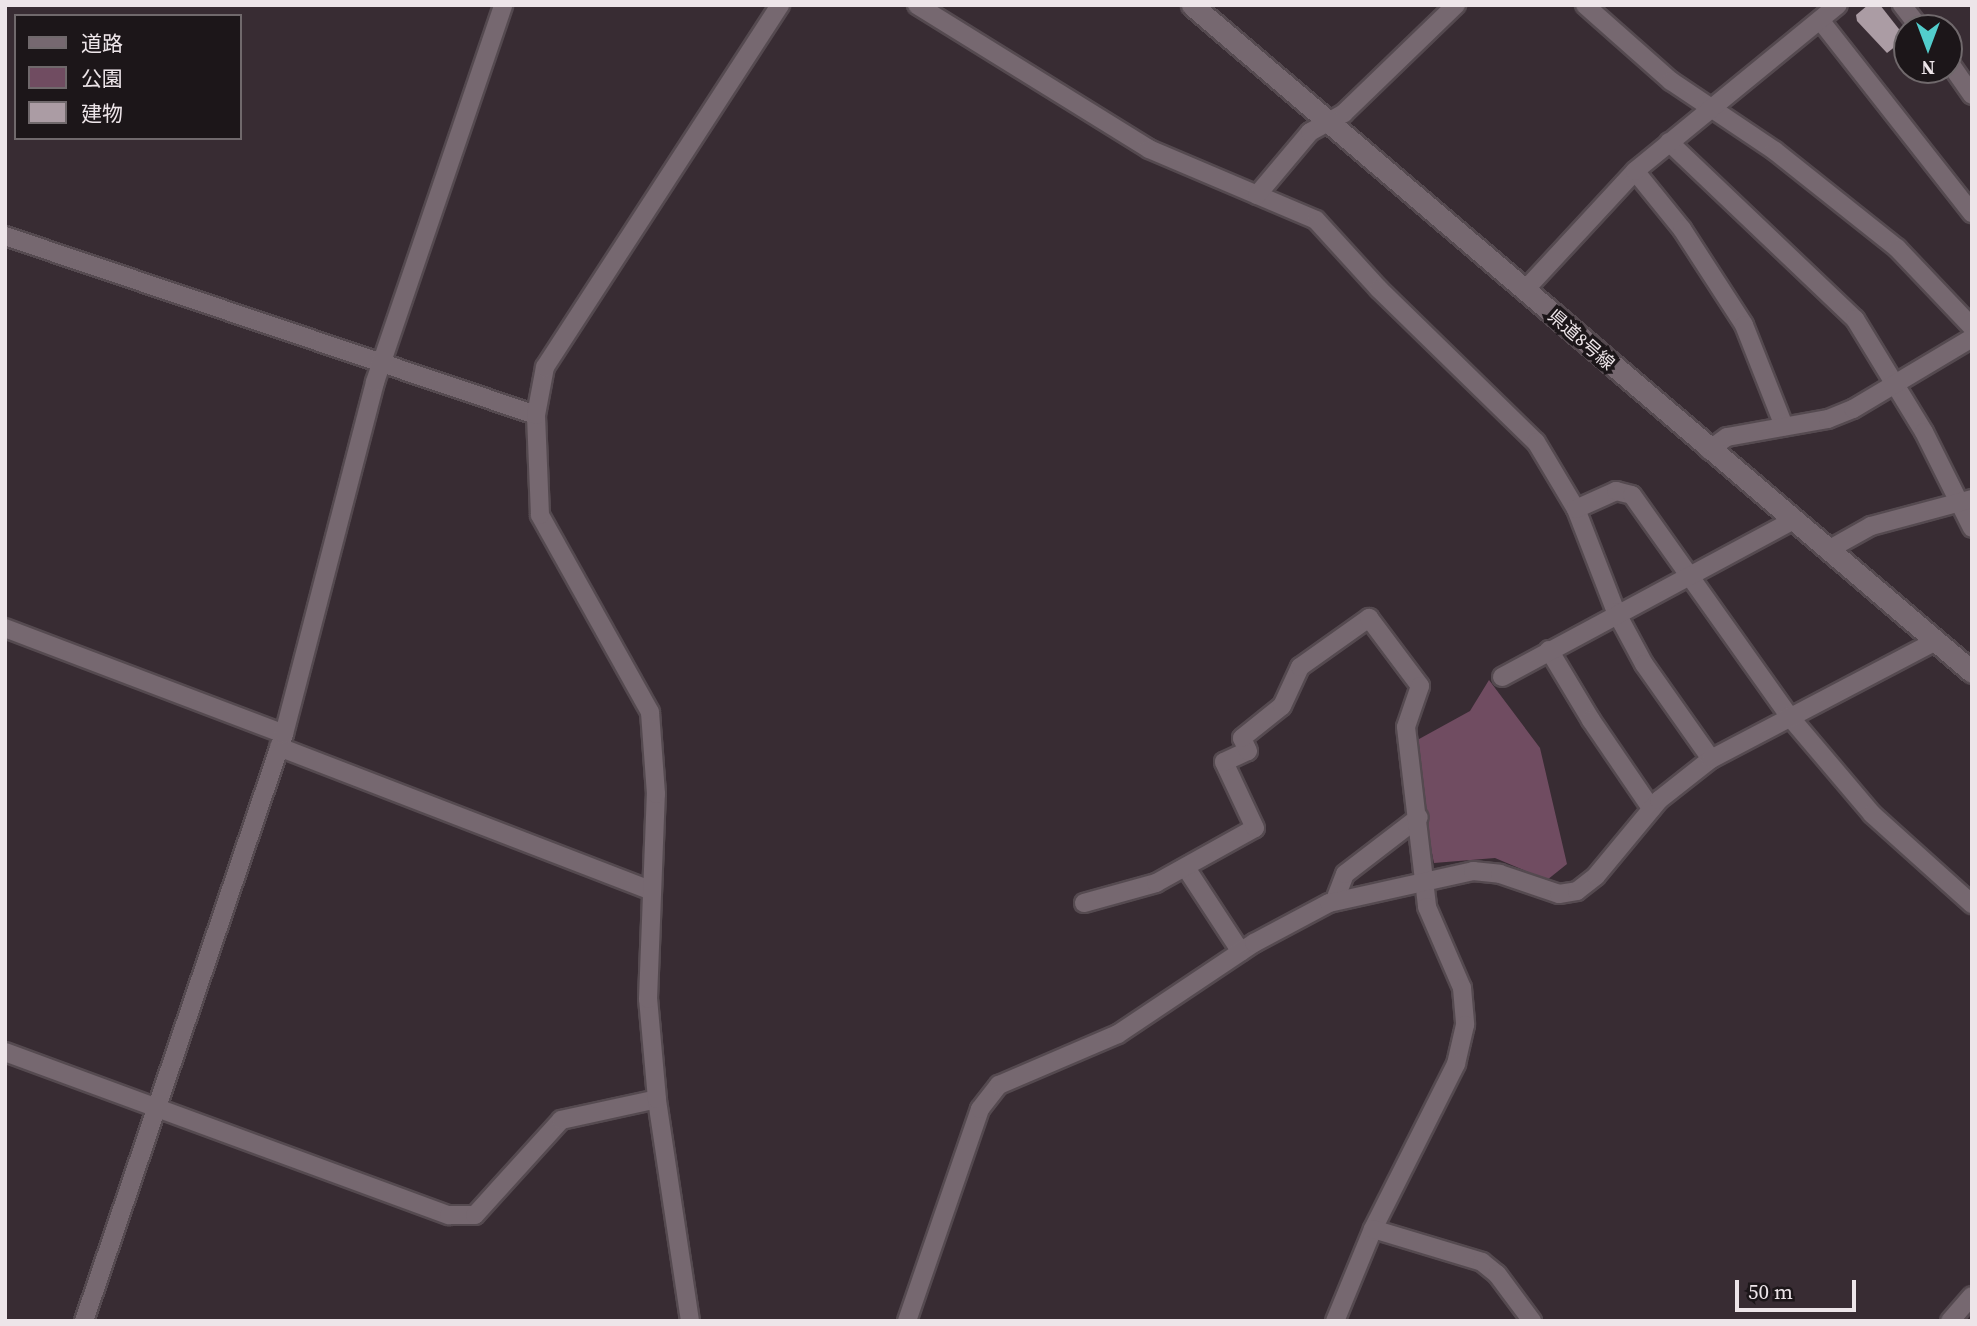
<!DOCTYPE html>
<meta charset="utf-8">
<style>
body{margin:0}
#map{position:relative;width:1977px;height:1326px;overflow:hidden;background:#382c33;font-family:"Source Serif 4","Noto Sans JP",serif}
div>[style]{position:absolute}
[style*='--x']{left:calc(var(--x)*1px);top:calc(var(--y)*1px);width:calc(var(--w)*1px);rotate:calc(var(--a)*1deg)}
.green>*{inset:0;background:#704c61}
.building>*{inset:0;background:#ab9ca4}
.roads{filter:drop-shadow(2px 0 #554a50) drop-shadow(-2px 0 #554a50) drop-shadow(0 2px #554a50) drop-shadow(0 -2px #554a50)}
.street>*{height:18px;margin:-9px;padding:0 9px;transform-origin:9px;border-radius:9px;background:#766870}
.secondary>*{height:21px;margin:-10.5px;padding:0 10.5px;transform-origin:10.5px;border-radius:10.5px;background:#766870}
span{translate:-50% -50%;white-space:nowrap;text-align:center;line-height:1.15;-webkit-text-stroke:7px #1c1619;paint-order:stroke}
.street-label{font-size:18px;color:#ede5e9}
.frame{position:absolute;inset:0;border:7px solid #ede5e9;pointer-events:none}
.legend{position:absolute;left:14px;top:14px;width:228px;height:126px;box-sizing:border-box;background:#1c1619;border:2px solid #70696c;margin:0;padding:9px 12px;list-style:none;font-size:21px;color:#ede5e9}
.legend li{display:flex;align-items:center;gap:14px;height:35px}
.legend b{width:35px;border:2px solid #70696c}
.north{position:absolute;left:1893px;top:14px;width:70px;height:70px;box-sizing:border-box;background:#1c1619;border:2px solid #70696c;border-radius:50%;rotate:180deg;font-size:19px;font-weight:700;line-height:28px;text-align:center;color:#ede5e9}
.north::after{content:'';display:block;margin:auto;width:24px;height:32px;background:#52cdcc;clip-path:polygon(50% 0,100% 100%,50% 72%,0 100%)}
.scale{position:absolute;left:1735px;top:1280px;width:121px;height:32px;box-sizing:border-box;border:4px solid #ede5e9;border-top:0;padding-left:9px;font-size:21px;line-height:24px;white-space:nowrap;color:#ede5e9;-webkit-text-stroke:5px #1c1619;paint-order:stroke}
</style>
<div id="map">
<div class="green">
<div style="clip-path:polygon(1489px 680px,1540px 748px,1567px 864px,1547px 880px,1495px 858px,1434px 863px,1410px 744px,1470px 711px)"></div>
</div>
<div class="building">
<div style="clip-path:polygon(1868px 5px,1880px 5px,1906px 38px,1887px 53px,1857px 21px,1856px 15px)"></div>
</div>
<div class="roads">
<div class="street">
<div style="--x:917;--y:5;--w:273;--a:31.8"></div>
<div style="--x:1149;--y:149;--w:181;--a:23"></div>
<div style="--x:1316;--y:220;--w:93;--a:47.6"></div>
<div style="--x:1379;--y:289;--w:219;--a:44.3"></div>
<div style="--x:1536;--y:442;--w:78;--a:59.2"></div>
<div style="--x:1576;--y:509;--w:110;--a:68.8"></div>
<div style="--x:1616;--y:612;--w:59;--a:61.7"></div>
<div style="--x:1644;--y:664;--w:116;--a:54.8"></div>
<div style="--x:1585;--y:5;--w:115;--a:41.5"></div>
<div style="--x:1671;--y:81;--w:125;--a:33.9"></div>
<div style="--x:1775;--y:151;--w:156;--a:38.5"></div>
<div style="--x:1897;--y:248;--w:109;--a:46.5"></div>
<div style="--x:1902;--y:5;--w:29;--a:52"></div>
<div style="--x:1820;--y:20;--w:246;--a:51.8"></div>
<div style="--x:1949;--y:62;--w:40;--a:55.1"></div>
<div style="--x:1669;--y:142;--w:257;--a:43.6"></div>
<div style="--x:1855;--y:319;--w:132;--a:58.6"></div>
<div style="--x:1924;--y:432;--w:107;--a:63.4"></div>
<div style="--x:1635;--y:171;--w:75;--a:51"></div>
<div style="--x:1682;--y:229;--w:114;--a:57.1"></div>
<div style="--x:1744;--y:325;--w:109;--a:68.4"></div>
<div style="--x:1257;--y:195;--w:82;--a:-49.9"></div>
<div style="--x:1310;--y:132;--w:39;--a:-29"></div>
<div style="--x:1344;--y:113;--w:156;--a:-44"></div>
<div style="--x:5;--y:236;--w:560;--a:18.63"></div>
<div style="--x:1524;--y:291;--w:163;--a:-47.2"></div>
<div style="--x:1635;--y:171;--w:262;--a:-39.3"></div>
<div style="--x:1709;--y:450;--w:22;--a:-36"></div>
<div style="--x:1727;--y:437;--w:103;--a:-10.1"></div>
<div style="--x:1828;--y:419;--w:27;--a:-22"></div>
<div style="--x:1853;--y:409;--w:139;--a:-30.8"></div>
<div style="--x:1576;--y:509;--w:44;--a:-24.2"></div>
<div style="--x:1616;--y:491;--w:16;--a:14"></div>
<div style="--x:1632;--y:495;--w:271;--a:54.6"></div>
<div style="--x:1789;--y:716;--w:128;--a:49.7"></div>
<div style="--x:1872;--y:814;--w:135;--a:42"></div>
<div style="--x:1828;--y:550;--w:49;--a:-29.2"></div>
<div style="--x:1871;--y:526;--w:105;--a:-15"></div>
<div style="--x:5;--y:628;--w:298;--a:20.8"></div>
<div style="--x:1549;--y:650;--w:82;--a:59"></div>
<div style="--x:1591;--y:720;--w:107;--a:55.7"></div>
<div style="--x:1502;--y:677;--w:331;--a:-28.3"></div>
<div style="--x:279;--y:747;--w:398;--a:21.1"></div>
<div style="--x:1186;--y:868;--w:100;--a:56.8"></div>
<div style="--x:1335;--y:900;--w:28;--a:-69"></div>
<div style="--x:1345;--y:874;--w:93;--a:-37.6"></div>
<div style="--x:1084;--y:903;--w:75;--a:-15.5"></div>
<div style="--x:1156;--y:883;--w:113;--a:-29.1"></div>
<div style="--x:1255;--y:828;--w:73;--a:-115.2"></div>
<div style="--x:1224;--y:762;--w:26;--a:-25"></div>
<div style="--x:1248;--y:751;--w:14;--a:-115"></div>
<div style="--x:1242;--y:738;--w:51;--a:-38.7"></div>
<div style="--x:1282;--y:706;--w:43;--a:-65.2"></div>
<div style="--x:1300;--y:667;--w:85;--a:-35.4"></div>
<div style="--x:1369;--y:618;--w:85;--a:53.1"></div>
<div style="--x:1420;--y:686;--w:43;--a:108.9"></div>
<div style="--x:1406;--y:727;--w:181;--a:83.3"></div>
<div style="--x:1427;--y:907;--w:88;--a:66.6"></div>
<div style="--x:1462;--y:988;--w:37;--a:85"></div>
<div style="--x:1465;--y:1025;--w:40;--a:103"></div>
<div style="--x:1456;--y:1064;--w:185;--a:116.7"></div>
<div style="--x:1373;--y:1229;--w:100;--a:112.4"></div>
<div style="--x:5;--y:1052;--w:473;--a:20.2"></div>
<div style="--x:449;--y:1215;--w:26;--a:0"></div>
<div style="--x:475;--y:1215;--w:128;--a:-47.8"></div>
<div style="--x:561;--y:1120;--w:98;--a:-12.3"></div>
<div style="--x:1373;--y:1229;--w:114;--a:16.8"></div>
<div style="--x:1482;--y:1262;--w:19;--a:39"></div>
<div style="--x:1497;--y:1274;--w:59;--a:53.3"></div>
<div style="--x:84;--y:1321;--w:620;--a:-71.19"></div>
<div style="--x:284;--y:734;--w:364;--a:-75.5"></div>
<div style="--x:375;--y:382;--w:398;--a:-71.2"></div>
<div style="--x:690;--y:1321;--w:224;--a:-98.5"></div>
<div style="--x:657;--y:1099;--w:100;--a:-95.1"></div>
<div style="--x:648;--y:999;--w:205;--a:-87.8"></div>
<div style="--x:656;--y:794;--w:82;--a:-94.2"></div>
<div style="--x:650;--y:712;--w:226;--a:-119.2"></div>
<div style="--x:540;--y:515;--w:100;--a:-92.3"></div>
<div style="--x:536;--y:415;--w:49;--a:-79.4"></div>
<div style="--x:545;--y:367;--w:432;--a:-57"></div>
<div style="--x:907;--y:1321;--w:224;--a:-71"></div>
<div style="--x:980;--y:1109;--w:31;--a:-52"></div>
<div style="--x:999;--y:1085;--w:129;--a:-23.2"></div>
<div style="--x:1118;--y:1034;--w:164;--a:-33.8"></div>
<div style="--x:1254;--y:943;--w:85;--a:-28.1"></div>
<div style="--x:1329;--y:903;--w:148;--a:-12.5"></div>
<div style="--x:1473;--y:871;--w:27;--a:6"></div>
<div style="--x:1500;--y:874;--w:62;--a:18.7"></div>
<div style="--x:1559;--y:894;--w:18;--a:-9"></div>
<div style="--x:1577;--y:891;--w:24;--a:-38"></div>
<div style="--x:1596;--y:876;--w:99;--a:-50.3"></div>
<div style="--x:1659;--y:800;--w:66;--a:-38.3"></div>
<div style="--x:1711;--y:759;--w:254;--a:-27.7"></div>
<div style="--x:1950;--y:1321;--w:33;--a:-49"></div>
</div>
<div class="secondary">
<div style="--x:1192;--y:5;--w:1026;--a:40.53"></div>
</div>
</div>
<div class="street-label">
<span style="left:1581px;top:340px;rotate:41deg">県道8号線</span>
</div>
<div class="frame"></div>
<ul class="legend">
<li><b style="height:9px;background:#766870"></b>道路</li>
<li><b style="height:19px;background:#704c61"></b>公園</li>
<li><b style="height:19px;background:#ab9ca4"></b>建物</li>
</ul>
<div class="north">N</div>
<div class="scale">50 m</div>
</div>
